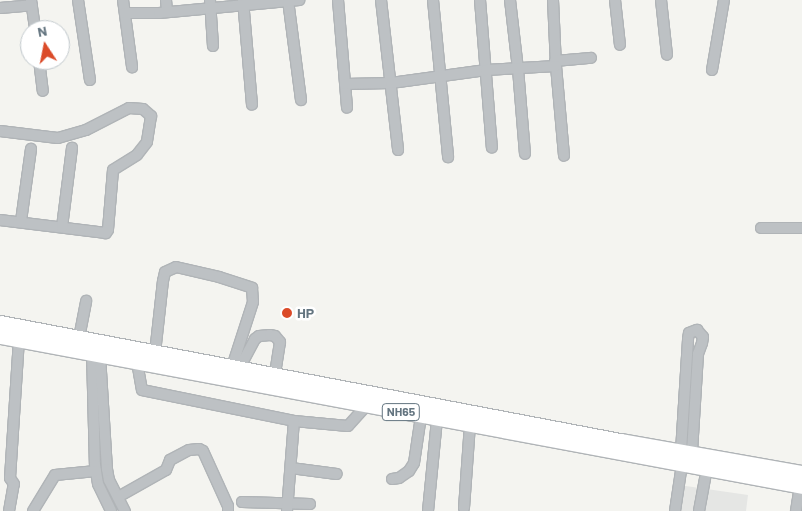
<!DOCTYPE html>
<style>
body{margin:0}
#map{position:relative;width:802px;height:511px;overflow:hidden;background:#f4f4f0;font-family:Barlow,sans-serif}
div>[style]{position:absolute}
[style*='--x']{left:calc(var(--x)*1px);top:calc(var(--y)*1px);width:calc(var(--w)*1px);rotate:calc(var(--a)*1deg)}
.built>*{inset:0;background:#e5e6e4}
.roads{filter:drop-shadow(1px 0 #b0b4b7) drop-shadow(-1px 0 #b0b4b7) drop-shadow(0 1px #b0b4b7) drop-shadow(0 -1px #b0b4b7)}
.minor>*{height:10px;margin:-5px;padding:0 5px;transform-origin:5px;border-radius:5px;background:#bdc1c4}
.highway>*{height:15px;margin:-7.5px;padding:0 7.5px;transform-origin:7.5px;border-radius:7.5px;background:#fff}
.dots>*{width:14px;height:14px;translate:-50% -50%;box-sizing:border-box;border:2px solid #fff;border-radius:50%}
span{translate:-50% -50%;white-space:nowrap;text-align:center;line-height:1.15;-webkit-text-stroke:5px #fff;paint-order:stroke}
.shield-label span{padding:1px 4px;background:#fff;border:1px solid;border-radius:4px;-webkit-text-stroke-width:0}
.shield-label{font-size:12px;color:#647580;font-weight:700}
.poi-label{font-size:14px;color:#647580;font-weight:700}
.left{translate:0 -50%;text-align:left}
.north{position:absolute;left:20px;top:20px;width:50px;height:50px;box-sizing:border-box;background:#fff;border:1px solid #c1c8cc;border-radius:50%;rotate:349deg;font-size:14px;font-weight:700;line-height:20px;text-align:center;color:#647580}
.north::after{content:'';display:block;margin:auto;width:18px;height:22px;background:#db4b29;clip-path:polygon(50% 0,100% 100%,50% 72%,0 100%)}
</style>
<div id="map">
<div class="built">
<div style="clip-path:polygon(679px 485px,748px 495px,746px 511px,675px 511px)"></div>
</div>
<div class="roads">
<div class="minor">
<div style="--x:31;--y:0;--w:30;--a:82"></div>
<div style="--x:78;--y:0;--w:81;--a:81.5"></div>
<div style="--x:123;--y:0;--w:68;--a:82.3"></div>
<div style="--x:166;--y:0;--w:12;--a:85"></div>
<div style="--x:210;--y:0;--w:46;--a:86.3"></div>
<div style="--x:243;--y:0;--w:105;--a:85.1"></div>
<div style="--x:288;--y:0;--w:101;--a:82.6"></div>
<div style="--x:338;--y:0;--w:108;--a:85.2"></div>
<div style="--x:381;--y:0;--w:151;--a:83.5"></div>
<div style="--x:433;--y:0;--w:158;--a:84.5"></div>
<div style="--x:480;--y:0;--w:148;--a:85.4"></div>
<div style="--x:510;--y:0;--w:69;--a:83.4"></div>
<div style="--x:518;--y:69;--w:85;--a:85.3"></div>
<div style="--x:553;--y:0;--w:66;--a:87.4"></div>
<div style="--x:556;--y:66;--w:90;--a:84.9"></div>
<div style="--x:615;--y:0;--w:45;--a:83.7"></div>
<div style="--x:661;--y:0;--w:55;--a:83.8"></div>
<div style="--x:0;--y:8;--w:32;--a:-5"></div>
<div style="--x:125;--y:13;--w:34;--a:0"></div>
<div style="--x:159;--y:13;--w:141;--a:-5.3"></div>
<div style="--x:39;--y:60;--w:31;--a:83"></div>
<div style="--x:555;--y:61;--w:36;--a:-5"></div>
<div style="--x:712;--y:70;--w:71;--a:-80.3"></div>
<div style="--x:345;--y:84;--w:46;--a:-1.2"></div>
<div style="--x:391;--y:83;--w:96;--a:-7.8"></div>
<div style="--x:486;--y:70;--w:70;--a:-3.3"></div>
<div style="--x:0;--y:131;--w:58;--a:6.9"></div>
<div style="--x:58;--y:138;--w:29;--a:-16"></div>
<div style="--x:86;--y:130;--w:48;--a:-27.1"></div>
<div style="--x:129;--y:108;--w:14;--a:4"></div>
<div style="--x:143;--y:109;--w:11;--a:41"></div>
<div style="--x:151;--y:116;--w:26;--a:99"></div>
<div style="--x:147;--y:142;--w:16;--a:128"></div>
<div style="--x:137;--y:155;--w:28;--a:148"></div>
<div style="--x:113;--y:170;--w:60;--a:94.8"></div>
<div style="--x:108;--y:230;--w:4;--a:124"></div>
<div style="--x:106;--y:233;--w:107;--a:-173"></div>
<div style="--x:21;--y:221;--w:73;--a:-82.1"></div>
<div style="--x:62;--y:227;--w:80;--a:-82.8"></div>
<div style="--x:761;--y:228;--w:41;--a:0"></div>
<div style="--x:79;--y:338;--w:38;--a:-79"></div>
<div style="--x:92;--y:353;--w:112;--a:88.5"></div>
<div style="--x:95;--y:465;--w:19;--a:81"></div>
<div style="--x:98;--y:484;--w:30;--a:64"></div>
<div style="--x:155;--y:353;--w:72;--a:-83.7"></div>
<div style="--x:163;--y:281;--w:9;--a:-77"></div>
<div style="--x:165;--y:272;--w:12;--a:-24"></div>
<div style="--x:176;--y:267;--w:44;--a:13.1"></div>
<div style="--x:219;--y:277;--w:35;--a:18"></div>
<div style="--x:252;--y:288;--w:14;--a:86"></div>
<div style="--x:253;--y:302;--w:68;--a:107.9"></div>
<div style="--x:100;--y:355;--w:114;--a:86.5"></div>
<div style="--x:107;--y:469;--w:11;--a:80"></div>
<div style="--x:109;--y:480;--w:35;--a:63"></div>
<div style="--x:137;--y:362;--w:28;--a:80"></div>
<div style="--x:142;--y:390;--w:155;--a:11.5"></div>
<div style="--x:294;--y:421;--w:54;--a:5.3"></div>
<div style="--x:348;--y:426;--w:28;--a:-48"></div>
<div style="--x:239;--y:369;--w:34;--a:-62"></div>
<div style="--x:255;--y:339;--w:5;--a:-37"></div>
<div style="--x:259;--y:336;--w:11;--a:-5"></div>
<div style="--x:270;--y:335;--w:5;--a:11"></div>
<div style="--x:275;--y:336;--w:8;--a:50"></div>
<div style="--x:280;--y:342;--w:33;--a:99"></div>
<div style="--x:681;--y:451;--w:112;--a:-86.4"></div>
<div style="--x:688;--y:339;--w:6;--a:-81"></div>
<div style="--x:689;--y:333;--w:9;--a:-21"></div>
<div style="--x:697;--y:330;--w:9;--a:49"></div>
<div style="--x:703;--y:337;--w:6;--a:99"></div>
<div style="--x:702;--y:343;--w:12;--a:110"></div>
<div style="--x:698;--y:354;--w:99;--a:93.5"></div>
<div style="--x:291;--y:468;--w:46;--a:7.4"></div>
<div style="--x:392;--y:479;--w:7;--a:-8"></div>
<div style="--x:399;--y:478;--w:12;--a:-35"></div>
<div style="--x:409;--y:471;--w:9;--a:-58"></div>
<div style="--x:414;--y:463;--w:48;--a:-81.5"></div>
<div style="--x:118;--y:497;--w:55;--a:-29.4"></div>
<div style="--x:166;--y:470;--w:11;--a:-68"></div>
<div style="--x:170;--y:460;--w:21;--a:-28"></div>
<div style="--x:189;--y:450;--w:10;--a:-6"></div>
<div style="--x:199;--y:449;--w:4;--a:27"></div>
<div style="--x:203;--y:451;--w:60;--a:65.6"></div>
<div style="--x:228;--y:506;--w:5;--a:90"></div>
<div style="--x:242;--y:502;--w:68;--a:1.7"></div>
<div style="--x:464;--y:508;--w:83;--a:-85.9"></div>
<div style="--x:9;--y:511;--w:27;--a:-80"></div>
<div style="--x:14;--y:484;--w:7;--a:-124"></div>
<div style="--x:10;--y:478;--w:139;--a:-86.3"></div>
<div style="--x:33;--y:511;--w:42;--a:-58.6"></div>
<div style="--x:55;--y:475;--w:41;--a:-5.6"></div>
<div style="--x:287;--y:511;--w:90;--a:-85.6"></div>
<div style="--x:428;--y:511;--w:92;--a:-84.4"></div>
<div style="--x:675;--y:511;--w:48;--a:-81.5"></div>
<div style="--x:699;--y:511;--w:44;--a:-79.5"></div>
<div style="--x:796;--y:511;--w:25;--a:-81"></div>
</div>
<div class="highway">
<div style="--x:0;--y:323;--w:631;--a:10.78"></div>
<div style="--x:620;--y:441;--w:185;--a:10"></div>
<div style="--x:0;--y:336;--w:816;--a:10.59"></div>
</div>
</div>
<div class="dots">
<div style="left:287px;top:313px;background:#db4b29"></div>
</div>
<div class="shield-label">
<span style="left:401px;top:412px">NH65</span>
</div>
<div class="poi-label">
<span class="left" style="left:297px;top:313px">HP</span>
</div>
<div class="north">N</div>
</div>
